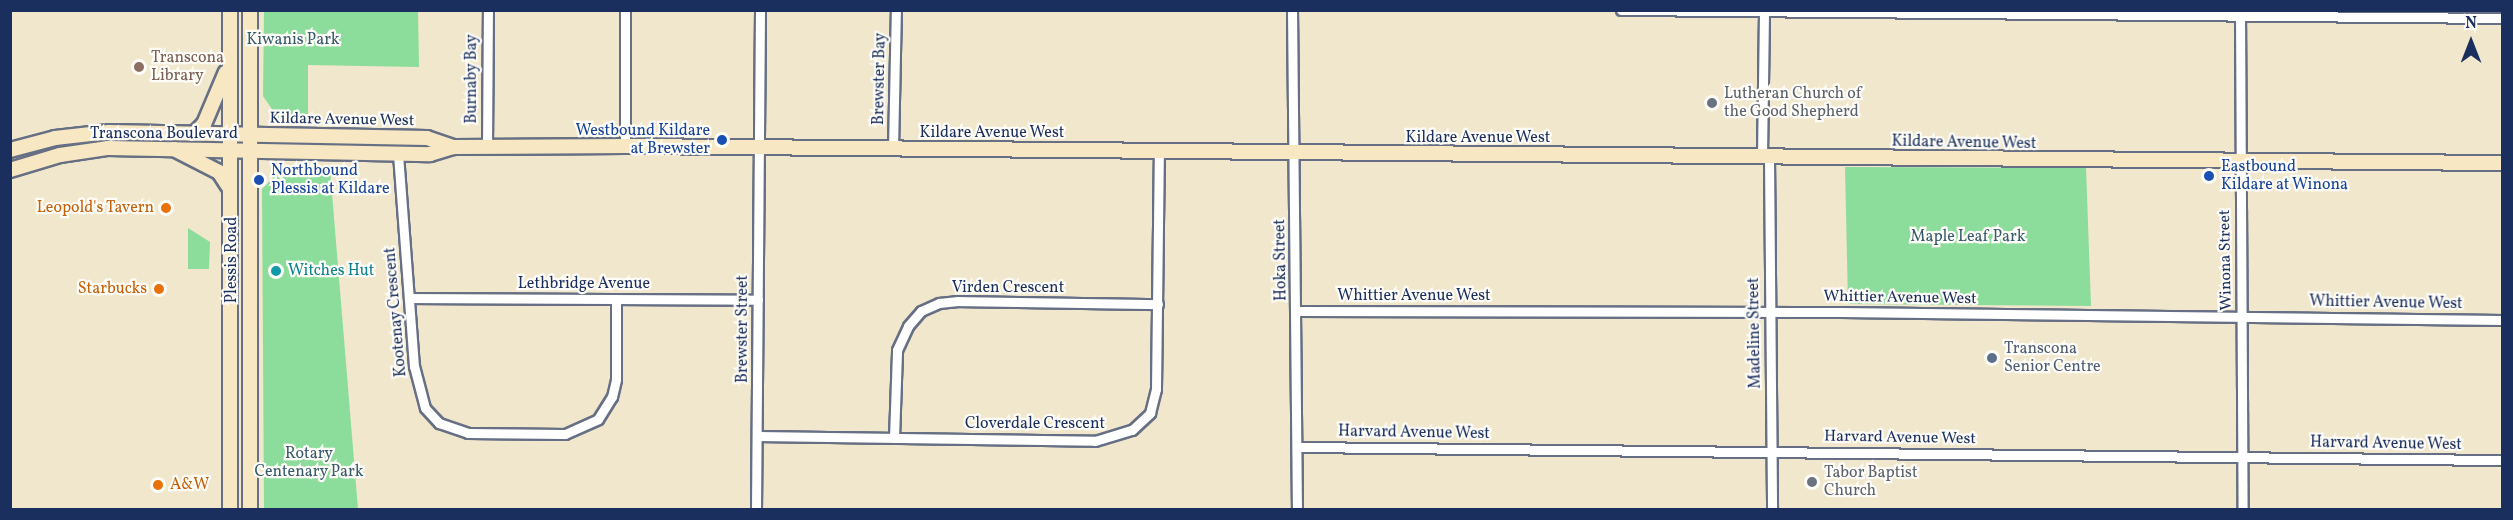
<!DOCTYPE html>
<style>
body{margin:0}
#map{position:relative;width:2513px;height:520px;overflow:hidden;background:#f0e7cc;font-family:Vollkorn,serif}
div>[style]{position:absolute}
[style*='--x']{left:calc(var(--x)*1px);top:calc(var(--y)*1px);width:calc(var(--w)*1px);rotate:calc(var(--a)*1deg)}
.green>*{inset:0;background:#8cdc9b}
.roads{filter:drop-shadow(2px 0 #666f84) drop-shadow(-2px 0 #666f84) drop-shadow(0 2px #666f84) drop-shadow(0 -2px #666f84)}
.street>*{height:9px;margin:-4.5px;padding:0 4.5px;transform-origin:4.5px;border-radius:4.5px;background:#fff}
.secondary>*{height:14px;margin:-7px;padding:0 7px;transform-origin:7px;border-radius:7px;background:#f7e8c3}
.dots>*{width:16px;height:16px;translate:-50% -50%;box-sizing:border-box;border:3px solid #fdfcf7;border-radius:50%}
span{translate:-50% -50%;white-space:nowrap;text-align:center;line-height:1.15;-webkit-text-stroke:4.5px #fdfcf7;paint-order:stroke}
.park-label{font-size:16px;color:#375a6d}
.education-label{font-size:16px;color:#785e54}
.left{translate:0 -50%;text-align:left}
.street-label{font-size:16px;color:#1b2f5e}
.worship-label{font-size:16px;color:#5b616d}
.transit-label{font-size:16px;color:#164399}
.right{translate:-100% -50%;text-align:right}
.food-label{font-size:16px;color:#c56008}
.culture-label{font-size:16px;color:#0d838f}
.service-label{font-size:16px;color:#4e5e75}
.frame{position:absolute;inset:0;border:12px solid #1b2f5e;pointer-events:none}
.north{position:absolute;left:2441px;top:12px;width:60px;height:60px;-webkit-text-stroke:4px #fdfcf7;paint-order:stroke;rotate:0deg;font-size:16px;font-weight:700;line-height:24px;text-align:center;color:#1b2f5e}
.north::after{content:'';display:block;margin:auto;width:21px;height:27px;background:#1b2f5e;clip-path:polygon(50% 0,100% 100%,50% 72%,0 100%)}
</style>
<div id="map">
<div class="green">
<div style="clip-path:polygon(264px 11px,418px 11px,419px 67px,308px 65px,308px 118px,278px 118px,263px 96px)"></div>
<div style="clip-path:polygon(1845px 167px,2086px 168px,2091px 306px,1848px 304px)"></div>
<div style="clip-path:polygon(282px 169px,330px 169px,358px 509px,264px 509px,262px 189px)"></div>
<div style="clip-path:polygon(188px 228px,210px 242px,209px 269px,188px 269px)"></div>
</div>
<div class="roads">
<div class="street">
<div style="--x:1292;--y:10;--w:500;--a:89.43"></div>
<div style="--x:1621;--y:10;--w:881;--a:0.52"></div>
<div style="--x:2240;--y:11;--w:499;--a:89.7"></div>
<div style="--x:625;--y:146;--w:136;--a:-90"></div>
<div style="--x:487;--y:147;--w:137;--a:-89.6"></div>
<div style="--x:893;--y:149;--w:139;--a:-88.8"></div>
<div style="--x:398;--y:154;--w:213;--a:85.7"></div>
<div style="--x:414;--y:366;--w:43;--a:75.3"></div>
<div style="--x:425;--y:408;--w:21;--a:47"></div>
<div style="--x:439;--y:423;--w:31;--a:19"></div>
<div style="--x:468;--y:433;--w:97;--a:0.6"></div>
<div style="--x:565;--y:434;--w:36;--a:-24"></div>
<div style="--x:598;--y:419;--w:26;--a:-58"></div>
<div style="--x:612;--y:397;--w:18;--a:-77"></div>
<div style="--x:616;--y:379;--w:80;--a:-90"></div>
<div style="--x:1762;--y:156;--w:146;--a:-89.2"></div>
<div style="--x:1769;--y:157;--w:353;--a:89.5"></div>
<div style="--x:409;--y:298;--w:349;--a:0.3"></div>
<div style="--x:1297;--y:311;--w:544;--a:0.11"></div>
<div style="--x:1841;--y:312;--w:661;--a:0.69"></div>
<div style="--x:757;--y:436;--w:338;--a:0.8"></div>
<div style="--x:1095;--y:441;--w:39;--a:-17"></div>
<div style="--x:1132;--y:430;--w:25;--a:-43"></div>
<div style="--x:1150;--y:413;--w:25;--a:-76"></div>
<div style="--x:1156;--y:389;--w:238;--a:-89.3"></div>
<div style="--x:894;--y:438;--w:88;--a:-88"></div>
<div style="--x:897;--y:350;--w:26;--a:-65"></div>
<div style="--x:908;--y:326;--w:20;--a:-49"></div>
<div style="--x:921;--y:311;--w:20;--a:-24"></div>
<div style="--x:939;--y:303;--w:19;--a:-6"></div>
<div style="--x:958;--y:301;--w:200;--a:0.9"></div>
<div style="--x:1297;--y:447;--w:1205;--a:0.62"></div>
<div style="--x:756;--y:510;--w:500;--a:-89.54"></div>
</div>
<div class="secondary">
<div style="--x:230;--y:10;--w:500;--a:90"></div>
<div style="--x:250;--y:10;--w:500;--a:90"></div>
<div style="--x:195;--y:133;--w:13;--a:-45"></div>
<div style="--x:204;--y:124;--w:56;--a:-67.1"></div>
<div style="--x:174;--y:149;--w:51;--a:27.1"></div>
<div style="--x:219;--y:172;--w:17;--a:57"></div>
<div style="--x:10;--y:150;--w:47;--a:-14.9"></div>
<div style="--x:55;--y:138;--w:54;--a:-6.3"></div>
<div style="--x:109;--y:132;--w:318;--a:1.1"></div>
<div style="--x:427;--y:138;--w:28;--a:19"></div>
<div style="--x:10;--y:170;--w:52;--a:-16.7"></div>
<div style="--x:60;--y:155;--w:49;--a:-8.3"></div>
<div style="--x:108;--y:148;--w:322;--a:1.1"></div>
<div style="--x:430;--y:154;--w:24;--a:-17"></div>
<div style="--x:453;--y:147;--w:172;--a:-0.3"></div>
<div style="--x:625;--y:146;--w:1877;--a:0.52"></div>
</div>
</div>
<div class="dots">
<div style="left:139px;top:67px;background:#8d6e63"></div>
<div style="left:1712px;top:103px;background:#6b7280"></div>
<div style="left:722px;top:140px;background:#1a4fb4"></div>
<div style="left:2209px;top:176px;background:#1a4fb4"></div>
<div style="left:259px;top:180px;background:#1a4fb4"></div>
<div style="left:166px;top:208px;background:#e8710a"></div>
<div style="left:276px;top:271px;background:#0f9aa8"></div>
<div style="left:159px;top:289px;background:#e8710a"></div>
<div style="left:1992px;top:358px;background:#5c6f8a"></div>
<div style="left:1812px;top:482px;background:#6b7280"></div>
<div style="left:158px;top:485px;background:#e8710a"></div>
</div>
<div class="park-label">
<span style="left:293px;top:40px">Kiwanis Park</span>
<span style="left:1968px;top:237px">Maple Leaf Park</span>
<span style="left:309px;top:463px">Rotary<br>Centenary Park</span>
</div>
<div class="education-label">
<span class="left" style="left:151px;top:67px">Transcona<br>Library</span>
</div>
<div class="street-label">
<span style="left:472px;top:79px;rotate:-90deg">Burnaby Bay</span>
<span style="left:880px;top:79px;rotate:-89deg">Brewster Bay</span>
<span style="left:342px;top:120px;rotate:1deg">Kildare Avenue West</span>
<span style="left:992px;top:133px">Kildare Avenue West</span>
<span style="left:164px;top:134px">Transcona Boulevard</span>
<span style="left:1478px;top:138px">Kildare Avenue West</span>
<span style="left:1964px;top:143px;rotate:1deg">Kildare Avenue West</span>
<span style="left:232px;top:260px;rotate:-90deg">Plessis Road</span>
<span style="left:1281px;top:260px;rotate:-91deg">Hoka Street</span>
<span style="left:2226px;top:260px;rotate:-91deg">Winona Street</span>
<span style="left:584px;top:284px">Lethbridge Avenue</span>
<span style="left:1008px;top:288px">Virden Crescent</span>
<span style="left:1414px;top:296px">Whittier Avenue West</span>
<span style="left:1900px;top:298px;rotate:1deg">Whittier Avenue West</span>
<span style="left:2386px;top:303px;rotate:1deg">Whittier Avenue West</span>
<span style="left:396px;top:312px;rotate:-95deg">Kootenay Crescent</span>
<span style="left:743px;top:329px;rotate:-90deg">Brewster Street</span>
<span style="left:1755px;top:333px;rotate:-91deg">Madeline Street</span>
<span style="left:1035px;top:424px">Cloverdale Crescent</span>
<span style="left:1414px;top:433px;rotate:1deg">Harvard Avenue West</span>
<span style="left:1900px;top:438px;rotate:1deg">Harvard Avenue West</span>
<span style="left:2386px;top:444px;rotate:1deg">Harvard Avenue West</span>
</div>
<div class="worship-label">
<span class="left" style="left:1724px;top:103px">Lutheran Church of<br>the Good Shepherd</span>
<span class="left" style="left:1824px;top:482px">Tabor Baptist<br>Church</span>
</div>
<div class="transit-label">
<span class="right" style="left:710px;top:140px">Westbound Kildare<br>at Brewster</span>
<span class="left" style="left:2221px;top:176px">Eastbound<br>Kildare at Winona</span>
<span class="left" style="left:271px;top:180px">Northbound<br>Plessis at Kildare</span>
</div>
<div class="food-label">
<span class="right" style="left:154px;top:208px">Leopold's Tavern</span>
<span class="right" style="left:147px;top:289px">Starbucks</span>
<span class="left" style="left:170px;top:485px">A&amp;W</span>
</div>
<div class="culture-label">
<span class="left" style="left:288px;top:271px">Witches Hut</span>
</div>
<div class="service-label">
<span class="left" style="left:2004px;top:358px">Transcona<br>Senior Centre</span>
</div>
<div class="frame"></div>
<div class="north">N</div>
</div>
